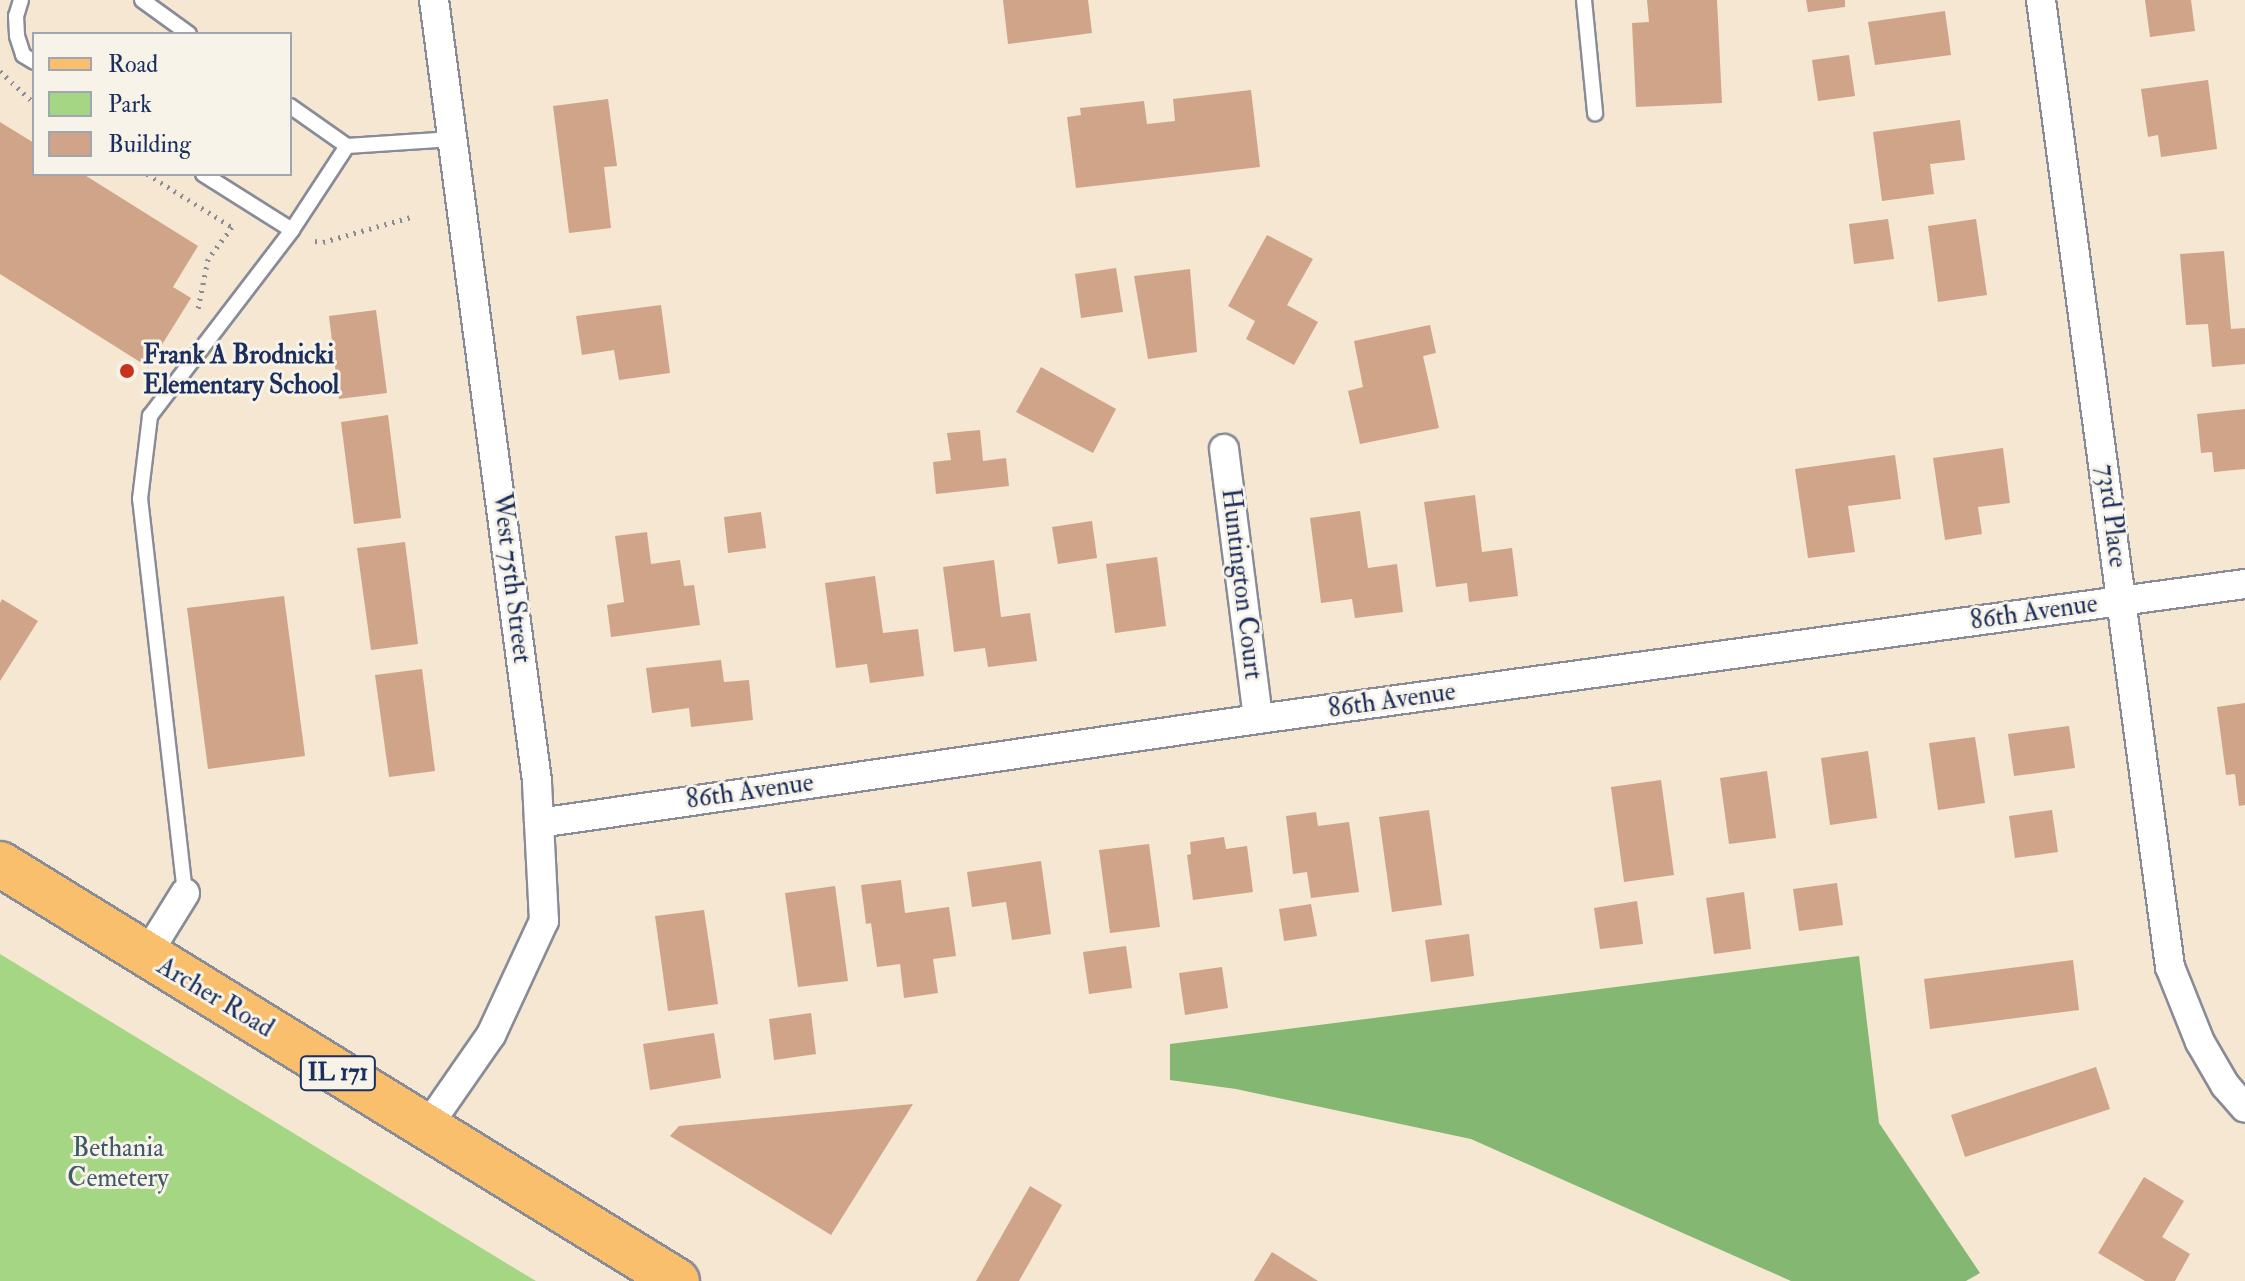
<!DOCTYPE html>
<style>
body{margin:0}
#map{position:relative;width:2245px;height:1281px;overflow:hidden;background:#f5e7d1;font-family:"IM FELL Double Pica",serif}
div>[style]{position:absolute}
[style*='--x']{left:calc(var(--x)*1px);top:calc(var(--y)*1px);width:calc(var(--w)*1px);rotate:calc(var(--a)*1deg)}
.green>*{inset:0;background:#a5d684}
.forest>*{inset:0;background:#84b772}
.building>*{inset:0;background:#d0a489}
.path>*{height:5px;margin-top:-2.5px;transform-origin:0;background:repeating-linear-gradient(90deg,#888b98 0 2px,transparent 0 8px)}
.roads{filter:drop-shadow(2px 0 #888b98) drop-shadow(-2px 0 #888b98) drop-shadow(0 2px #888b98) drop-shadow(0 -2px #888b98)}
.service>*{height:14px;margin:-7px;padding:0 7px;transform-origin:7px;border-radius:7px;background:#fff}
.minor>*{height:28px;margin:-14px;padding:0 14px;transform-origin:14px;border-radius:14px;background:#fff}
.primary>*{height:44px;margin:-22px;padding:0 22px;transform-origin:22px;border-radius:22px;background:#f9bf6c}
.dots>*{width:22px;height:22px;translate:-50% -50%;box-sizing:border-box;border:4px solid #f7f3e8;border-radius:50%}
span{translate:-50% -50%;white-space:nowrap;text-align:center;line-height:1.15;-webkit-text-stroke:6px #f7f3e8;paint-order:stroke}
.shield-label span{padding:2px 6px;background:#f7f3e8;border:2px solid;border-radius:6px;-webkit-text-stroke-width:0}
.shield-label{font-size:24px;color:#1b2f5e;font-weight:700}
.poi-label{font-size:26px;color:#1b2f5e;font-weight:700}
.left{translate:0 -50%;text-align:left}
.street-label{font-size:26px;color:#1b2f5e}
.park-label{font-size:26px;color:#3e5968}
.legend{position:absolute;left:32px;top:32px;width:260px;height:144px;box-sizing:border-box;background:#f7f3e8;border:2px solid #9fa5b1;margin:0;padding:10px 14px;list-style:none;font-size:24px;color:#1b2f5e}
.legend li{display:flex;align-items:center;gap:16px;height:40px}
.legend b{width:40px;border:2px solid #9fa5b1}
</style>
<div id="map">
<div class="green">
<div style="clip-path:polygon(0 954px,506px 1263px,536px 1281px,0 1281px)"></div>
</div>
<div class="forest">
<div style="clip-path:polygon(1859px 956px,1879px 1123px,1980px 1273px,1966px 1281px,1791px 1281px,1471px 1139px,1236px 1089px,1170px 1080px,1170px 1044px)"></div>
</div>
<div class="building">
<div style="clip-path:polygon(1003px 0,1088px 0,1092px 33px,1008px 44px)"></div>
<div style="clip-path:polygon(1647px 0,1717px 0,1722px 103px,1636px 107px,1632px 23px,1649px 22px)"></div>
<div style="clip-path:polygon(1806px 0,1845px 0,1845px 7px,1808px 12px)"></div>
<div style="clip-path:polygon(2145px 0,2191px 0,2195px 31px,2150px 37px)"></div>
<div style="clip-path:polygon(1945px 11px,1951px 55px,1875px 65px,1868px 22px)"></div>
<div style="clip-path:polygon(1849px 55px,1855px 96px,1818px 101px,1812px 60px)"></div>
<div style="clip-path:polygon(2208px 80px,2217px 149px,2161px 157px,2158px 135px,2148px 137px,2141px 89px)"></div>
<div style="clip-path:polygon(1251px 90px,1260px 167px,1076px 188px,1067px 117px,1081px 115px,1080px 108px,1144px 101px,1147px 124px,1175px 121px,1173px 99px)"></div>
<div style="clip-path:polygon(608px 99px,617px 166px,604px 167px,611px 228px,569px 233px,553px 106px)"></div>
<div style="clip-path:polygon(1960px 120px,1965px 160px,1930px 164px,1934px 194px,1882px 201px,1873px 132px)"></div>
<div style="clip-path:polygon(0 122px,34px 143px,34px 174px,83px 174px,198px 246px,173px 287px,191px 298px,148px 367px,0 274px)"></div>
<div style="clip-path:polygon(1888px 219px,1894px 259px,1854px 264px,1849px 224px)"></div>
<div style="clip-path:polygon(1976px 219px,1987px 295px,1938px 302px,1928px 226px)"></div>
<div style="clip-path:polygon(1267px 235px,1313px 259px,1287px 305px,1318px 322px,1294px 365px,1246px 339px,1255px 321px,1228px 306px)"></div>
<div style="clip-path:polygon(2224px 251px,2231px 329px,2245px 328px,2245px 364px,2212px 367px,2208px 324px,2186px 325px,2180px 254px)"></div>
<div style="clip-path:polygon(1116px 268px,1123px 312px,1081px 318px,1075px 274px)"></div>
<div style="clip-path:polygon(1190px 269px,1197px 352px,1148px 359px,1134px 276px)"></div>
<div style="clip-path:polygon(661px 305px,670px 373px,619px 380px,614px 350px,582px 355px,576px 316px)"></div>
<div style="clip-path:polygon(376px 310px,387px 393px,339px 399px,329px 316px)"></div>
<div style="clip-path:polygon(1430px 325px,1436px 353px,1423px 356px,1439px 428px,1360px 444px,1348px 391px,1363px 387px,1354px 341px)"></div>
<div style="clip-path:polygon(1041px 367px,1116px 409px,1093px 453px,1016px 412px)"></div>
<div style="clip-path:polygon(2245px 409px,2245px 469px,2214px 472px,2212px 452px,2201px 453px,2197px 414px)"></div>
<div style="clip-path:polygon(388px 415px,401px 518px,354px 524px,341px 422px)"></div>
<div style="clip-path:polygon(980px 430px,983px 461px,1006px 458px,1009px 486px,936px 494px,933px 462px,951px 460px,947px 433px)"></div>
<div style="clip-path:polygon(2003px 448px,2010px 503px,1978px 507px,1982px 534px,1945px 540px,1933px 458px)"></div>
<div style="clip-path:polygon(1895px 455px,1901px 499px,1848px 506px,1855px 552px,1808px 558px,1795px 469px)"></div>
<div style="clip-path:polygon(1475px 495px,1482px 552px,1512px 548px,1518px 596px,1469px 602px,1467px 583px,1436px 587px,1424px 502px)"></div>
<div style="clip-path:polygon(1360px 511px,1368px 568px,1397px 564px,1403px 612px,1355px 618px,1352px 599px,1321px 603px,1310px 518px)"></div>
<div style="clip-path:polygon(761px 512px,766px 548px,728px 553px,724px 517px)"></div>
<div style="clip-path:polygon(1092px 521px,1097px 558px,1058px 564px,1052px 527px)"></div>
<div style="clip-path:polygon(647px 532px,651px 564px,680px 560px,684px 586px,694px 585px,700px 625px,611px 637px,607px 605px,624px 602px,615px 536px)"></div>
<div style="clip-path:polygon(405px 542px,418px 644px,371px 650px,357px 548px)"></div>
<div style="clip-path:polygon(1157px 557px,1166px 626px,1115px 633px,1106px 564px)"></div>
<div style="clip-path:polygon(994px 560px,1001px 617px,1030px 613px,1037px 661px,988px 667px,985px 648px,954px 652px,943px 567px)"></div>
<div style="clip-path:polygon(875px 576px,883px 633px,918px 629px,924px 676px,870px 683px,867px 664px,836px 668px,825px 583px)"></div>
<div style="clip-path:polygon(284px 596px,305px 756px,208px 769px,187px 608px)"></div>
<div style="clip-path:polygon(2px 599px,38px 621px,0 681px,0 603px)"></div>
<div style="clip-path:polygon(721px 660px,724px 682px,749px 680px,753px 720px,691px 727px,689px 708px,652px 713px,646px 668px)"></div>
<div style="clip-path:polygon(422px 669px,435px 771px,389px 777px,375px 675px)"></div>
<div style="clip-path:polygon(2245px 703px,2245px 805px,2239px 806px,2235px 774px,2226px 775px,2217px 707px)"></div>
<div style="clip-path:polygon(2069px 726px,2075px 768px,2014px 776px,2008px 734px)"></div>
<div style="clip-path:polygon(1975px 737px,1985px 803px,1938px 810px,1929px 743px)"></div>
<div style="clip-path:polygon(1868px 751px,1877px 818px,1830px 825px,1821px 758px)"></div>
<div style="clip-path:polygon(1767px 771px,1776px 838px,1729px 844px,1720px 778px)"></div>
<div style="clip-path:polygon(1661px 780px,1674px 875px,1624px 882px,1611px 787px)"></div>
<div style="clip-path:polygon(1429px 810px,1442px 905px,1392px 912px,1379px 817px)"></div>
<div style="clip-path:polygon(2052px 810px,2058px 852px,2015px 858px,2009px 816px)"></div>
<div style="clip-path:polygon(1316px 812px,1318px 826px,1349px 822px,1359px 892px,1311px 898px,1307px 872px,1293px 874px,1286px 816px)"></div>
<div style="clip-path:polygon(1224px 837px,1226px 849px,1247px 846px,1253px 892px,1193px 900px,1187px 855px,1191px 854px,1190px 842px)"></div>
<div style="clip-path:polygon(1149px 844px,1160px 927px,1110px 933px,1099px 850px)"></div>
<div style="clip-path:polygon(1041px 861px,1051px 934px,1012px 940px,1006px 902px,972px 907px,967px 872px)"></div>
<div style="clip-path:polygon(901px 880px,905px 913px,949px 907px,956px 956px,933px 959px,938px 993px,904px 998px,900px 964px,877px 967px,871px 923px,866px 924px,861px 885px)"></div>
<div style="clip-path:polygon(1837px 883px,1843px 925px,1799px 931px,1793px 889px)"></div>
<div style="clip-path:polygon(835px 886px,848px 981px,798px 987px,785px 893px)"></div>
<div style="clip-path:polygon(1744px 892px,1751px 949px,1714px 954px,1706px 898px)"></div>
<div style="clip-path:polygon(1637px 901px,1643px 944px,1600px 949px,1594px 908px)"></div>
<div style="clip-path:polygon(1311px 904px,1317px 936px,1284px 941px,1279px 909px)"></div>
<div style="clip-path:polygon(704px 910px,718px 1004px,668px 1011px,655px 916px)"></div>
<div style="clip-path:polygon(1469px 934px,1474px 976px,1431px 982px,1425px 940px)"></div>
<div style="clip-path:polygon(1126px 946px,1132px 988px,1089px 994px,1083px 952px)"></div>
<div style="clip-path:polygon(2073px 960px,2079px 1010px,1930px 1029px,1924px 979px)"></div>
<div style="clip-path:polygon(1222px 967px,1228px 1008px,1185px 1015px,1179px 973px)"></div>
<div style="clip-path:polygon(811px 1013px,816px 1054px,774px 1060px,769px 1019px)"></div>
<div style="clip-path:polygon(714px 1033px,721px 1078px,650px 1090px,643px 1044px)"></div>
<div style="clip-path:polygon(2096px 1067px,2110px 1109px,1965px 1157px,1951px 1115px)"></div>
<div style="clip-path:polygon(913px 1104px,831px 1235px,670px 1136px,679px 1126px)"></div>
<div style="clip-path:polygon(2144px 1177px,2184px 1201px,2162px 1237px,2190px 1254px,2175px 1281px,2145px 1281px,2098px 1253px)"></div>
<div style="clip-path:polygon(1030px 1186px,1062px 1205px,1019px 1281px,976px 1281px)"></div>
<div style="clip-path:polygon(1272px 1252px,1318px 1281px,1254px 1281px)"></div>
</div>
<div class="path">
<div style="--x:0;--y:71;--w:47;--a:43.3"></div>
<div style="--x:147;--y:174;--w:100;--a:31.9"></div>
<div style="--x:232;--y:227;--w:40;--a:127"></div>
<div style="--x:208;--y:259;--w:51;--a:101.3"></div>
<div style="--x:315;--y:241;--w:8;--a:7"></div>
<div style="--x:323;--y:242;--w:95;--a:-15.9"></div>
</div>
<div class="roads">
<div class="service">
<div style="--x:21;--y:0;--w:17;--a:107"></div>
<div style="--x:16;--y:16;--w:20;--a:87"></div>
<div style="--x:17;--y:36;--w:20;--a:72"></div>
<div style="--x:23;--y:55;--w:13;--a:32"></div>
<div style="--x:142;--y:0;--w:58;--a:35.9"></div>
<div style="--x:1584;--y:0;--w:114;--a:84.4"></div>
<div style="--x:290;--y:106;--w:70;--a:35.1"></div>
<div style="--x:347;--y:146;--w:106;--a:-3.8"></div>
<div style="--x:203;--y:174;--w:105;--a:32.2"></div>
<div style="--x:292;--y:230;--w:100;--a:-56.8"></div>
<div style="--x:185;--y:893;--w:397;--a:-96.5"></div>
<div style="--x:140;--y:499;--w:84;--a:-83.1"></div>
<div style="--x:150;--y:416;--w:234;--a:-52.6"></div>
</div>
<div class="minor">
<div style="--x:2041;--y:0;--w:976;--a:82.4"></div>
<div style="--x:2170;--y:967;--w:81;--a:68.2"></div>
<div style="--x:2200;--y:1042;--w:50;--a:59.8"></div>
<div style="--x:2225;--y:1085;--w:30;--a:49"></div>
<div style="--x:1224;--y:449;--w:272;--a:82.8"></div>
<div style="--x:539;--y:823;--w:726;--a:-8.23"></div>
<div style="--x:1258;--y:719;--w:996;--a:-7.79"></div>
<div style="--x:146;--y:956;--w:74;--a:-58.2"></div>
<div style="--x:427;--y:1127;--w:112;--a:-55.2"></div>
<div style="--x:491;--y:1035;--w:126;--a:-65.1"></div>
<div style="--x:544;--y:921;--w:140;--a:-92.9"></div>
<div style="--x:537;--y:781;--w:788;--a:-97.51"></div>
</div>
<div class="primary">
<div style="--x:0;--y:864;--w:795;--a:31.63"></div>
</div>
</div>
<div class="dots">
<div style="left:127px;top:371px;background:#c8321e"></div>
</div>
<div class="shield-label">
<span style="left:338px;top:1073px">IL 171</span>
</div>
<div class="poi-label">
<span class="left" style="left:143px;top:371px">Frank A Brodnicki<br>Elementary School</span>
</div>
<div class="street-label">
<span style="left:2111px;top:516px;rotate:83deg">73rd Place</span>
<span style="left:511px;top:578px;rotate:83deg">West 75th Street</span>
<span style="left:1241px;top:584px;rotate:83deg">Huntington Court</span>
<span style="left:2034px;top:613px;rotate:-8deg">86th Avenue</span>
<span style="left:1392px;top:701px;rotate:-8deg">86th Avenue</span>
<span style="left:750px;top:792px;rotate:-8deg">86th Avenue</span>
<span style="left:215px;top:998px;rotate:31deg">Archer Road</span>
</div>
<div class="park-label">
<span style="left:118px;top:1164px">Bethania<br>Cemetery</span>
</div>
<ul class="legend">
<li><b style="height:10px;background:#f9bf6c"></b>Road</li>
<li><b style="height:22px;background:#a5d684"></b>Park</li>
<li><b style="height:22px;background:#d0a489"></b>Building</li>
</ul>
</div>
